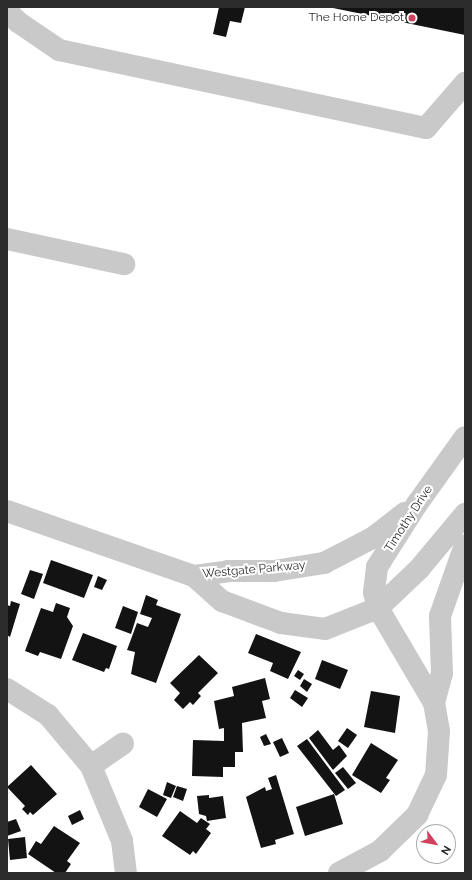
<!DOCTYPE html>
<style>
body{margin:0}
#map{position:relative;width:472px;height:880px;overflow:hidden;background:#fff;font-family:Raleway,sans-serif}
div>[style]{position:absolute}
[style*='--x']{left:calc(var(--x)*1px);top:calc(var(--y)*1px);width:calc(var(--w)*1px);rotate:calc(var(--a)*1deg)}
.building>*{inset:0;background:#131313}
.minor>*{height:22px;margin:-11px;padding:0 11px;transform-origin:11px;border-radius:11px;background:#c9c9c9}
.dots>*{width:11px;height:11px;translate:-50% -50%;box-sizing:border-box;border:2px solid #fff;border-radius:50%}
span{translate:-50% -50%;white-space:nowrap;text-align:center;line-height:1.15;-webkit-text-stroke:4px #fff;paint-order:stroke}
.poi-label{font-size:12px;color:#2c2c2c}
.right{translate:-100% -50%;text-align:right}
.street-label{font-size:12px;color:#2c2c2c}
.frame{position:absolute;inset:0;border:8px solid #2c2c2c;pointer-events:none}
.north{position:absolute;left:416px;top:824px;width:40px;height:40px;box-sizing:border-box;background:#fff;border:1px solid #ababab;border-radius:50%;rotate:122deg;font-size:11px;font-weight:700;line-height:16px;text-align:center;color:#2c2c2c}
.north::after{content:'';display:block;margin:auto;width:14px;height:18px;background:#d0415f;clip-path:polygon(50% 0,100% 100%,50% 72%,0 100%)}
</style>
<div id="map">
<div class="building">
<div style="clip-path:polygon(219px 7px,245px 7px,241px 23px,230px 21px,226px 37px,213px 34px)"></div>
<div style="clip-path:polygon(465px 7px,465px 35px,333px 8px,333px 7px)"></div>
<div style="clip-path:polygon(51px 560px,93px 575px,84px 598px,43px 583px)"></div>
<div style="clip-path:polygon(30px 570px,43px 574px,34px 599px,21px 594px)"></div>
<div style="clip-path:polygon(98px 576px,107px 580px,102px 590px,94px 587px)"></div>
<div style="clip-path:polygon(146px 595px,158px 600px,156px 605px,181px 614px,156px 683px,131px 674px,135px 652px,127px 650px,137px 623px,148px 627px,152px 618px,140px 614px)"></div>
<div style="clip-path:polygon(11px 601px,20px 604px,10px 637px,7px 635px,7px 605px,10px 606px)"></div>
<div style="clip-path:polygon(56px 603px,70px 608px,67px 617px,73px 626px,61px 659px,40px 652px,38px 656px,25px 651px,41px 608px,53px 612px)"></div>
<div style="clip-path:polygon(123px 606px,138px 612px,131px 634px,115px 628px)"></div>
<div style="clip-path:polygon(83px 633px,117px 646px,109px 669px,106px 668px,104px 672px,72px 660px)"></div>
<div style="clip-path:polygon(256px 634px,301px 652px,288px 679px,270px 671px,273px 663px,248px 653px)"></div>
<div style="clip-path:polygon(199px 655px,218px 673px,198px 693px,201px 696px,193px 705px,190px 702px,183px 709px,174px 700px,180px 693px,170px 683px)"></div>
<div style="clip-path:polygon(322px 660px,348px 670px,340px 689px,315px 679px)"></div>
<div style="clip-path:polygon(298px 670px,304px 674px,300px 680px,294px 676px)"></div>
<div style="clip-path:polygon(265px 678px,270px 699px,262px 701px,266px 718px,242px 723px,243px 752px,235px 752px,235px 767px,223px 767px,223px 777px,192px 776px,193px 740px,224px 741px,224px 728px,219px 729px,214px 701px,234px 696px,232px 687px)"></div>
<div style="clip-path:polygon(304px 679px,312px 684px,307px 692px,300px 686px)"></div>
<div style="clip-path:polygon(295px 690px,308px 698px,302px 707px,290px 698px)"></div>
<div style="clip-path:polygon(371px 691px,400px 696px,395px 733px,364px 727px)"></div>
<div style="clip-path:polygon(347px 728px,357px 735px,348px 748px,338px 741px)"></div>
<div style="clip-path:polygon(318px 730px,333px 750px,339px 745px,347px 756px,333px 770px,309px 738px)"></div>
<div style="clip-path:polygon(266px 734px,271px 744px,264px 746px,260px 737px)"></div>
<div style="clip-path:polygon(282px 738px,289px 753px,280px 757px,273px 742px)"></div>
<div style="clip-path:polygon(307px 739px,345px 790px,336px 796px,297px 746px)"></div>
<div style="clip-path:polygon(371px 743px,398px 760px,386px 778px,390px 780px,381px 793px,352px 775px)"></div>
<div style="clip-path:polygon(31px 765px,57px 794px,33px 815px,30px 812px,28px 815px,22px 809px,25px 806px,7px 787px)"></div>
<div style="clip-path:polygon(343px 767px,356px 783px,348px 789px,335px 773px)"></div>
<div style="clip-path:polygon(276px 775px,294px 834px,275px 840px,276px 844px,261px 848px,246px 797px,265px 787px,266px 791px,272px 789px,268px 778px)"></div>
<div style="clip-path:polygon(167px 782px,176px 786px,171px 798px,163px 795px)"></div>
<div style="clip-path:polygon(177px 786px,187px 789px,183px 801px,173px 797px)"></div>
<div style="clip-path:polygon(148px 789px,167px 799px,157px 817px,139px 807px)"></div>
<div style="clip-path:polygon(334px 794px,343px 824px,305px 836px,296px 807px)"></div>
<div style="clip-path:polygon(209px 795px,209px 798px,223px 796px,226px 818px,207px 821px,206px 816px,199px 814px,197px 796px)"></div>
<div style="clip-path:polygon(80px 810px,84px 819px,72px 825px,68px 816px)"></div>
<div style="clip-path:polygon(180px 811px,197px 823px,201px 818px,210px 824px,206px 829px,211px 833px,196px 854px,193px 851px,190px 855px,162px 836px)"></div>
<div style="clip-path:polygon(16px 819px,21px 831px,7px 836px,7px 822px)"></div>
<div style="clip-path:polygon(54px 826px,80px 843px,67px 861px,71px 864px,65px 873px,56px 873px,28px 854px,36px 841px,41px 844px)"></div>
<div style="clip-path:polygon(25px 837px,27px 858px,10px 860px,8px 839px)"></div>
</div>
<div class="minor">
<div style="--x:7;--y:11;--w:16;--a:45"></div>
<div style="--x:18;--y:22;--w:50;--a:34.3"></div>
<div style="--x:59;--y:50;--w:375;--a:12"></div>
<div style="--x:426;--y:128;--w:60;--a:-49.1"></div>
<div style="--x:7;--y:239;--w:120;--a:12.1"></div>
<div style="--x:7;--y:511;--w:198;--a:19.2"></div>
<div style="--x:194;--y:576;--w:38;--a:42"></div>
<div style="--x:222;--y:601;--w:63;--a:20.4"></div>
<div style="--x:281;--y:623;--w:44;--a:7.8"></div>
<div style="--x:325;--y:629;--w:57;--a:-21.6"></div>
<div style="--x:378;--y:608;--w:57;--a:-43.6"></div>
<div style="--x:419;--y:569;--w:72;--a:-50.1"></div>
<div style="--x:194;--y:576;--w:34;--a:-8"></div>
<div style="--x:228;--y:571;--w:46;--a:0"></div>
<div style="--x:274;--y:571;--w:51;--a:-9.1"></div>
<div style="--x:324;--y:563;--w:56;--a:-27.5"></div>
<div style="--x:374;--y:537;--w:39;--a:-38"></div>
<div style="--x:7;--y:689;--w:49;--a:32.4"></div>
<div style="--x:48;--y:715;--w:67;--a:49.9"></div>
<div style="--x:91;--y:766;--w:81;--a:67.5"></div>
<div style="--x:122;--y:841;--w:32;--a:83"></div>
<div style="--x:434;--y:703;--w:30;--a:-75"></div>
<div style="--x:442;--y:674;--w:58;--a:-92"></div>
<div style="--x:440;--y:616;--w:75;--a:-70.6"></div>
<div style="--x:91;--y:766;--w:39;--a:-35"></div>
<div style="--x:339;--y:873;--w:47;--a:-28.2"></div>
<div style="--x:380;--y:851;--w:52;--a:-44.2"></div>
<div style="--x:417;--y:815;--w:44;--a:-64.6"></div>
<div style="--x:436;--y:775;--w:44;--a:-86.1"></div>
<div style="--x:439;--y:731;--w:28;--a:-100"></div>
<div style="--x:434;--y:703;--w:110;--a:-120.5"></div>
<div style="--x:378;--y:608;--w:16;--a:-104"></div>
<div style="--x:374;--y:592;--w:25;--a:-83"></div>
<div style="--x:377;--y:567;--w:75;--a:-57.6"></div>
<div style="--x:417;--y:504;--w:82;--a:-54.4"></div>
</div>
<div class="dots">
<div style="left:412px;top:18px;background:#d0415f"></div>
</div>
<div class="poi-label">
<span class="right" style="left:404px;top:18px">The Home Depot</span>
</div>
<div class="street-label">
<span style="left:409px;top:519px;rotate:-57deg">Timothy Drive</span>
<span style="left:254px;top:570px;rotate:-5deg">Westgate Parkway</span>
</div>
<div class="frame"></div>
<div class="north">N</div>
</div>
